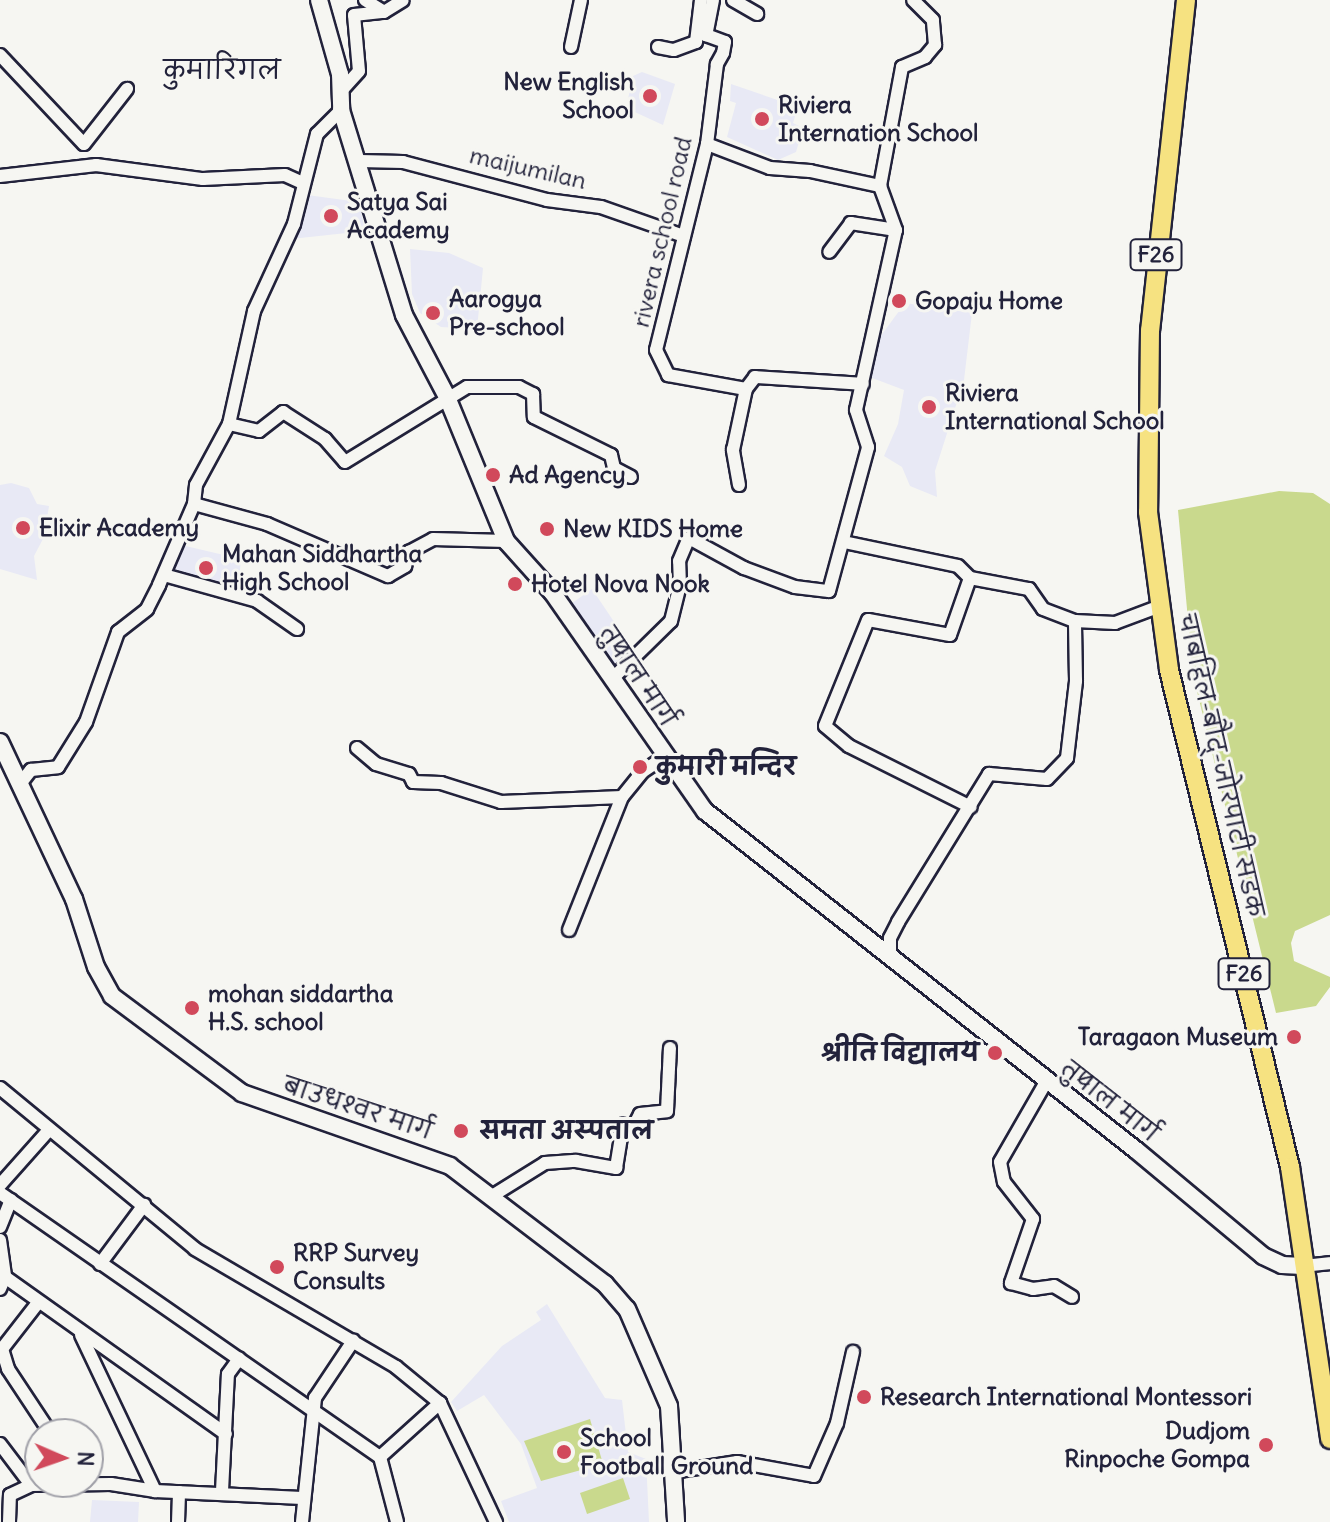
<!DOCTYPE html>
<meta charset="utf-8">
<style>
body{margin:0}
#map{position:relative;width:1330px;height:1522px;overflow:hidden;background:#f6f6f2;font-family:Delius,"Playpen Sans Deva",sans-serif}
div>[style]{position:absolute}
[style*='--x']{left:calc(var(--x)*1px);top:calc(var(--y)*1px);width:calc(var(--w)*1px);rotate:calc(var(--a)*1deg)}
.built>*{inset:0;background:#e8e9f5}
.green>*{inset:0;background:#c9d98d}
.roads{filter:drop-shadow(2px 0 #22223b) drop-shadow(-2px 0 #22223b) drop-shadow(0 2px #22223b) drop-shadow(0 -2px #22223b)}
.street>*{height:12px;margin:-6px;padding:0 6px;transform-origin:6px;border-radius:6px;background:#f6f6f2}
.secondary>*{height:16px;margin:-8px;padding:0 8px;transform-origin:8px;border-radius:8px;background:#f6f6f2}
.primary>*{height:18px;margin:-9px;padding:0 9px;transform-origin:9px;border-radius:9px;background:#f6e281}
.dots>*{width:22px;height:22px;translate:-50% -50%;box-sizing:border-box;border:4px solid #f6f6f2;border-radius:50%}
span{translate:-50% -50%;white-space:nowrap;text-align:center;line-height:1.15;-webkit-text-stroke:6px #f6f6f2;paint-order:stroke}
.shield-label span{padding:2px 6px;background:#f6f6f2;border:2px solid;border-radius:6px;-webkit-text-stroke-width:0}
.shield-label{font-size:22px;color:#22223b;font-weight:700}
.poi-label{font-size:24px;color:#22223b;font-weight:700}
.right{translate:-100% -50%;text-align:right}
.left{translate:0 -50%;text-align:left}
.street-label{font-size:24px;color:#22223b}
.neighbourhood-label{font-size:26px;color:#22223b}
.north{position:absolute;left:24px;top:1418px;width:80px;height:80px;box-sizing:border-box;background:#f6f6f2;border:2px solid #a1a1a9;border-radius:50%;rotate:92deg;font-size:22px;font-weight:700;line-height:32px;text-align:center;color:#22223b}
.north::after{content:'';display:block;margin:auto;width:28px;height:36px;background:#d1495b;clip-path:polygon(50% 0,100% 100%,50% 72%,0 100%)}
</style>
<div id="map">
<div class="built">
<div style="clip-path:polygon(642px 72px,675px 84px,663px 125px,626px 108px,633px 76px)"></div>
<div style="clip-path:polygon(731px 84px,798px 107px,793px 123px,803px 128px,796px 152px,778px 160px,727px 137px,736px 103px,730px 101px)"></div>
<div style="clip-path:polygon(307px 195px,359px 202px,365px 231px,291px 239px)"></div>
<div style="clip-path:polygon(410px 249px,449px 253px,483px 268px,477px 329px,441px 327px,420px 313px,412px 294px)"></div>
<div style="clip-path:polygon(905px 303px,972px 313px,964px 380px,935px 471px,937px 497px,910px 486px,902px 467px,884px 456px,898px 424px,904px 390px,867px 376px,880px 337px)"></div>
<div style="clip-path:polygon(11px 483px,29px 488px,37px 504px,49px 506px,44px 537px,34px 556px,37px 580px,0 569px,0 485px)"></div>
<div style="clip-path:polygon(177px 544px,241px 559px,238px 592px,170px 577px)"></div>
<div style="clip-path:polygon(592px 589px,633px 650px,609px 667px,568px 606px)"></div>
<div style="clip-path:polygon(547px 1304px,605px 1398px,622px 1400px,628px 1452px,646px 1459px,649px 1522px,509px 1522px,501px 1501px,537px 1488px,521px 1444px,484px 1395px,457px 1411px,451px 1402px,502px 1346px,541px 1320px,536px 1312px)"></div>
<div style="clip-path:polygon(92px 1500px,139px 1502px,138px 1522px,90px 1522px)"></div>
</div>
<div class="green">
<div style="clip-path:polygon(1279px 491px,1313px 493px,1330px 504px,1330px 915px,1295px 931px,1291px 943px,1294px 961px,1330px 977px,1330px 987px,1316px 1006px,1276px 1013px,1193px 675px,1178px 510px)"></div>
<div style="clip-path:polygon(590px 1419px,603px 1464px,541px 1481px,524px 1441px)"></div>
<div style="clip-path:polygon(623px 1478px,630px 1499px,587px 1514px,580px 1493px)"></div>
</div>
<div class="roads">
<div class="street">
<div style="--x:365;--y:0;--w:22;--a:32"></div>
<div style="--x:384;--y:12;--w:22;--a:-32"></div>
<div style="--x:713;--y:0;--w:36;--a:101"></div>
<div style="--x:706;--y:35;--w:20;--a:20"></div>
<div style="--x:725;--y:42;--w:11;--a:100"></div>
<div style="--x:723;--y:53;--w:13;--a:119"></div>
<div style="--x:717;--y:64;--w:81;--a:97.1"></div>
<div style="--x:707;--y:144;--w:212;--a:103.9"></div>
<div style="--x:656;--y:350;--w:28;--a:64"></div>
<div style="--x:668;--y:375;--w:79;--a:10.2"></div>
<div style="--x:733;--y:0;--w:28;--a:30"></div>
<div style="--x:571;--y:47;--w:48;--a:-78"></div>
<div style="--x:658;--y:47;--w:16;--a:11"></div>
<div style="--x:674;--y:50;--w:23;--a:-20"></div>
<div style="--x:696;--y:42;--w:42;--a:-83.2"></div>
<div style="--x:0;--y:55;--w:122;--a:46.7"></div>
<div style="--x:84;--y:144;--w:70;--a:-52"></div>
<div style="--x:342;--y:90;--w:25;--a:-48"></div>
<div style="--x:359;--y:71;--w:56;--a:-95.1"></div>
<div style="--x:354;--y:15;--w:30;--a:-6"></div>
<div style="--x:707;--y:144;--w:67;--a:20.9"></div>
<div style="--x:770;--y:168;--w:40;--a:4.3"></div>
<div style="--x:810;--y:171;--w:72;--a:12.1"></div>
<div style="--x:360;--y:161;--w:43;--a:1.3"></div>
<div style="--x:403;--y:162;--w:149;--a:14.8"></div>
<div style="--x:547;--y:200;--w:54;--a:7.4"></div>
<div style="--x:601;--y:207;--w:88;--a:19.3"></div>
<div style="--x:0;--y:176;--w:97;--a:-6.5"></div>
<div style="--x:96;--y:165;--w:108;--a:7.5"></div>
<div style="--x:203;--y:179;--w:82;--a:-2.8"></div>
<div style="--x:285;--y:175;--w:17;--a:24"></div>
<div style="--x:896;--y:230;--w:47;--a:-110"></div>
<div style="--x:880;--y:186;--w:121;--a:-79.5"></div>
<div style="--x:902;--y:67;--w:25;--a:-23"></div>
<div style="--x:925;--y:57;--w:16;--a:-50"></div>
<div style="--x:935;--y:45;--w:25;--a:-95"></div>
<div style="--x:933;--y:20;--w:28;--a:-135"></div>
<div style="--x:229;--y:424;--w:31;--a:13"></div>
<div style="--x:259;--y:431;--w:31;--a:-38"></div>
<div style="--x:283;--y:412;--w:50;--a:32.7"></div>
<div style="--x:325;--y:439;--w:30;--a:49"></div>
<div style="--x:345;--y:462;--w:143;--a:-31.6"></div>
<div style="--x:467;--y:387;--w:52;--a:0"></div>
<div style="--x:519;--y:387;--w:16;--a:27"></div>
<div style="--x:533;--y:394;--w:23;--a:88"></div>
<div style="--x:534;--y:417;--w:86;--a:26.3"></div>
<div style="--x:611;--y:455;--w:13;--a:77"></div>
<div style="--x:614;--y:468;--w:19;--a:28"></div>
<div style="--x:739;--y:485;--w:36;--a:-100"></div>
<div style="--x:733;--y:450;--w:62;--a:-78"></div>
<div style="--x:746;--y:389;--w:15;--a:-53"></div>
<div style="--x:755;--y:377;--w:108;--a:3.7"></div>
<div style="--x:194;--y:504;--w:76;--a:15.3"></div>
<div style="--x:267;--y:524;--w:132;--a:23.3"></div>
<div style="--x:388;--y:576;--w:20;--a:-30"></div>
<div style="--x:405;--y:566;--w:15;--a:-74"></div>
<div style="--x:409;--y:552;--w:27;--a:-28"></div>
<div style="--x:433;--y:539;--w:73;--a:1.6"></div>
<div style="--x:844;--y:542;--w:116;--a:11.9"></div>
<div style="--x:958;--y:566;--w:17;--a:45"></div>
<div style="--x:970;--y:578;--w:60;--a:10.6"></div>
<div style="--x:1029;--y:589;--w:24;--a:55"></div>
<div style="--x:1043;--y:609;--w:34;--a:21"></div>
<div style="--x:1075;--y:621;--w:40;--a:2.9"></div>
<div style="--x:1115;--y:623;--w:48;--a:-20.7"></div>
<div style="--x:164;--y:575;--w:97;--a:15.6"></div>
<div style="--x:257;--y:601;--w:49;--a:35"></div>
<div style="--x:970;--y:578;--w:60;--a:109.3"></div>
<div style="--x:950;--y:635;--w:83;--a:-169.6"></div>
<div style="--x:868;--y:620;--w:114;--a:112.1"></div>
<div style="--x:825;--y:726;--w:31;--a:40"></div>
<div style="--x:849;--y:746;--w:136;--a:26.6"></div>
<div style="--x:613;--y:678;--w:81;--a:-44.5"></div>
<div style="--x:671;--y:621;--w:36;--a:-76"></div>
<div style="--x:680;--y:586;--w:25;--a:-92"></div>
<div style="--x:679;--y:561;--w:25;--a:-67"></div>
<div style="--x:689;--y:538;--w:63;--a:28.6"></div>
<div style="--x:744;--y:568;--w:54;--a:20.4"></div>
<div style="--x:795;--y:587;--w:34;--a:7"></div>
<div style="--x:829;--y:591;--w:149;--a:-74.8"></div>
<div style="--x:868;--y:447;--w:39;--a:-108"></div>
<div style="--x:856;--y:410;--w:184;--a:-77.5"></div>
<div style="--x:896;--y:230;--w:46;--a:-171.2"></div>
<div style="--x:851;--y:223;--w:36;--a:127"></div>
<div style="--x:357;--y:748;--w:25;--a:40"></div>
<div style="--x:376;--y:764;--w:34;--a:17"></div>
<div style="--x:409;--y:774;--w:9;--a:63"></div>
<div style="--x:413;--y:782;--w:28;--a:2"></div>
<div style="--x:441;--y:783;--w:63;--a:17.6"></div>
<div style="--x:501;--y:802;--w:121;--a:-2.4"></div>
<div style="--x:622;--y:797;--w:32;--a:-51"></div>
<div style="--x:642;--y:772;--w:27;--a:-34"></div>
<div style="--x:20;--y:784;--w:18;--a:-52"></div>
<div style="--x:31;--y:770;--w:27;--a:-6"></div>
<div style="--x:58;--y:767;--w:53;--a:-58.1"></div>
<div style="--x:86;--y:722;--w:96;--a:-70.4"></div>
<div style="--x:118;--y:632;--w:37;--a:-38"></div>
<div style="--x:147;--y:609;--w:27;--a:-63"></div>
<div style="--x:159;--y:585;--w:88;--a:-66.6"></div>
<div style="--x:194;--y:504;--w:19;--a:-84"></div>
<div style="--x:196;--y:485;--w:69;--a:-61.6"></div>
<div style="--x:229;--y:424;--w:116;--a:-77.5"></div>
<div style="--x:254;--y:311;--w:96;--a:-65.3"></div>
<div style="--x:294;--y:224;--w:93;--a:-75.7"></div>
<div style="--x:317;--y:134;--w:34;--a:-45"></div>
<div style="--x:569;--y:930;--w:143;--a:-68.3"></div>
<div style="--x:890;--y:954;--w:16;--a:-90"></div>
<div style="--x:890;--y:938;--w:18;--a:-63"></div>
<div style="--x:898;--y:922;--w:174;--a:-58.4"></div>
<div style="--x:989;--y:774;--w:58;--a:4.9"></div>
<div style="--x:1047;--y:779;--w:29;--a:-46"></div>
<div style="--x:1067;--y:758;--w:78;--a:-83.3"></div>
<div style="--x:1076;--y:681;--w:60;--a:-91"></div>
<div style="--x:1046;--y:1082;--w:92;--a:119.9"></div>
<div style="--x:1000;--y:1162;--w:20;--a:79"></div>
<div style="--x:1004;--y:1182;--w:47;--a:51.9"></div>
<div style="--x:1033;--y:1219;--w:68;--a:109"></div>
<div style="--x:1011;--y:1283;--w:23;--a:15"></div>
<div style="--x:1033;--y:1289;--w:21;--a:-8"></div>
<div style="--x:1054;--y:1286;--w:21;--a:31"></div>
<div style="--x:0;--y:1088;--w:253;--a:39.5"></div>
<div style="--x:195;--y:1249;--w:233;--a:30.4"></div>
<div style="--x:396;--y:1367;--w:57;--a:39.3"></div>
<div style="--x:440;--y:1403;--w:132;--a:64.8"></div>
<div style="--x:0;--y:1185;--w:72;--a:-48.4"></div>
<div style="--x:0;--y:1193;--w:463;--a:34.8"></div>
<div style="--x:380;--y:1457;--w:67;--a:75.3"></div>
<div style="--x:492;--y:1196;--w:62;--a:-31.9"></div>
<div style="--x:545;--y:1163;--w:31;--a:-4"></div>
<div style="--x:576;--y:1161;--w:41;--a:9.9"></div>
<div style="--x:616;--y:1168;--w:44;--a:-80.8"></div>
<div style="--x:623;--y:1125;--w:11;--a:5"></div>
<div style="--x:634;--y:1126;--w:13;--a:-63"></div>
<div style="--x:640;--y:1114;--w:27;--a:-6"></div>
<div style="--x:667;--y:1111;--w:63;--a:-87.3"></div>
<div style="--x:0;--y:1227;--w:29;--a:-68"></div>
<div style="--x:0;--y:1240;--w:37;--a:82"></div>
<div style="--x:5;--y:1277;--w:13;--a:113"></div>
<div style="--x:100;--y:1264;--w:74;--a:-53.3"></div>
<div style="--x:1303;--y:1266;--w:27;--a:-6"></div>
<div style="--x:5;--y:1277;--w:271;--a:35.4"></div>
<div style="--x:37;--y:1304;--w:57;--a:127.9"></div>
<div style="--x:2;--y:1349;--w:21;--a:73"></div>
<div style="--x:8;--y:1369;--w:78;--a:56.5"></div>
<div style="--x:81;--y:1335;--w:173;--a:64.6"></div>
<div style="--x:0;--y:1444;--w:51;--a:52.9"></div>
<div style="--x:380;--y:1457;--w:81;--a:-42"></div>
<div style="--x:673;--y:1472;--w:65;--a:-8.9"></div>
<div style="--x:737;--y:1462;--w:78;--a:10.3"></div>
<div style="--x:814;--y:1476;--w:58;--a:-66.5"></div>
<div style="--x:837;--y:1423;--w:73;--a:-77.3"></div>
<div style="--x:222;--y:1491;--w:117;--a:-87.1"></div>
<div style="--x:228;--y:1374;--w:19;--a:-54"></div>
<div style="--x:9;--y:1522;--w:27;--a:-88"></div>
<div style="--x:10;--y:1495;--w:23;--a:-25"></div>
<div style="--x:31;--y:1485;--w:80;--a:-0.7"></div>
<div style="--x:111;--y:1484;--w:45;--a:9"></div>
<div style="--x:155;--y:1491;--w:147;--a:2.7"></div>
<div style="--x:178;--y:1522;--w:30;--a:-88"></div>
<div style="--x:302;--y:1522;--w:125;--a:-84"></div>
<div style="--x:315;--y:1398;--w:69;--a:-56.3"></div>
</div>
<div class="secondary">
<div style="--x:319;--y:0;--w:77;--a:74.2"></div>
<div style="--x:340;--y:74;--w:36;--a:88"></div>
<div style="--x:341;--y:110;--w:214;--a:72.9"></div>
<div style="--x:404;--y:315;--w:93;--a:62.3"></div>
<div style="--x:447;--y:397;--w:156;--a:67.7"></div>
<div style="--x:506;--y:541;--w:69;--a:48"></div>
<div style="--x:552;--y:592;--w:267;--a:55.1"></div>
<div style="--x:705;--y:811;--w:548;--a:38.19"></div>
<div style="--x:1136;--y:1150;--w:165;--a:39.8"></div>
<div style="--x:1263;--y:1256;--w:21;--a:25"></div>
<div style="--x:1282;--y:1265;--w:21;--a:3"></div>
<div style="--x:0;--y:742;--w:174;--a:64.8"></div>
<div style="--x:74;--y:899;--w:71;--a:72.1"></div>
<div style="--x:96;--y:967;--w:33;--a:61"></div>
<div style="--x:112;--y:996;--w:162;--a:36.7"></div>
<div style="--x:242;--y:1093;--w:220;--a:19.3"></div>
<div style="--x:450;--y:1166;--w:195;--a:37.3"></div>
<div style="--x:605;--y:1284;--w:33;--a:49"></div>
<div style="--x:627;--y:1309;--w:106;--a:66.6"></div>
<div style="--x:669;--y:1406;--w:116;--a:86.5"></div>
</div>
<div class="primary">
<div style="--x:1186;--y:0;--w:332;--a:96.2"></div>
<div style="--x:1150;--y:330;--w:182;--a:90.6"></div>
<div style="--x:1148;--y:512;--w:159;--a:82.4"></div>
<div style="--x:1169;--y:670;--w:512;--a:76.32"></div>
<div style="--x:1290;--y:1167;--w:275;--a:81.6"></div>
</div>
</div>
<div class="dots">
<div style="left:650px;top:96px;background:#d1495b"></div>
<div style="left:762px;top:119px;background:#d1495b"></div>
<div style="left:331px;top:216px;background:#d1495b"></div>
<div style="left:899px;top:301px;background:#d1495b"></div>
<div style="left:433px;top:313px;background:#d1495b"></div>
<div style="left:929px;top:407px;background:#d1495b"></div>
<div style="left:493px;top:475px;background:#d1495b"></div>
<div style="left:23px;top:528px;background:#d1495b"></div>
<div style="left:547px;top:529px;background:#d1495b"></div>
<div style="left:206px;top:568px;background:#d1495b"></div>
<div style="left:515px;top:584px;background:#d1495b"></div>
<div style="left:640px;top:767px;background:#d1495b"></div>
<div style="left:192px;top:1008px;background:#d1495b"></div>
<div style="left:1294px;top:1037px;background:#d1495b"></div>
<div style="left:995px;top:1053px;background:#d1495b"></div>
<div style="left:461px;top:1131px;background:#d1495b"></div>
<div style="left:277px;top:1267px;background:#d1495b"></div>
<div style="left:864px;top:1397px;background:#d1495b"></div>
<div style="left:1266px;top:1445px;background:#d1495b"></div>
<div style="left:564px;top:1452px;background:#d1495b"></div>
</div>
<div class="shield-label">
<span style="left:1156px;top:255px">F26</span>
<span style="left:1244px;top:974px">F26</span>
</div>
<div class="poi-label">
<span class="right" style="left:634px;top:96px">New English<br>School</span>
<span class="left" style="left:778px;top:119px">Riviera<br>Internation School</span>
<span class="left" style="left:347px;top:216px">Satya Sai<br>Academy</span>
<span class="left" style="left:449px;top:313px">Aarogya<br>Pre-school</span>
<span class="left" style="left:915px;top:301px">Gopaju Home</span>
<span class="left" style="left:945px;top:407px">Riviera<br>International School</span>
<span class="left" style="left:509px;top:475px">Ad Agency</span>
<span class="left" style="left:39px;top:528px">Elixir Academy</span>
<span class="left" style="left:563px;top:529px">New KIDS Home</span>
<span class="left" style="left:222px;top:568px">Mahan Siddhartha<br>High School</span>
<span class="left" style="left:531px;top:584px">Hotel Nova Nook</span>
<span class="left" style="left:656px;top:767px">कुमारी मन्दिर</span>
<span class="left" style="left:208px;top:1008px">mohan siddartha<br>H.S. school</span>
<span class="right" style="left:1278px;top:1037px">Taragaon Museum</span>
<span class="right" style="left:979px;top:1053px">श्रीति विद्यालय</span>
<span class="left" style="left:479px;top:1131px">समता अस्पताल</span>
<span class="left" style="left:293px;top:1267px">RRP Survey<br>Consults</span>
<span class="left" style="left:880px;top:1397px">Research International Montessori</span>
<span class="right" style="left:1250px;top:1445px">Dudjom<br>Rinpoche Gompa</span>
<span class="left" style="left:580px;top:1452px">School<br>Football Ground</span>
</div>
<div class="street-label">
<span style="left:528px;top:168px;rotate:13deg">maijumilan</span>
<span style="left:662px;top:232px;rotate:-77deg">rivera school road</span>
<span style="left:638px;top:676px;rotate:56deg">तुषाल मार्ग</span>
<span style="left:1221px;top:765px;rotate:77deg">चाबहिल-बौद्-जोरपाटी सडक</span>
<span style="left:1110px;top:1101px;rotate:38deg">तुषाल मार्ग</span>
<span style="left:358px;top:1108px;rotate:18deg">बाउधश्वर मार्ग</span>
</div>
<div class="neighbourhood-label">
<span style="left:222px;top:70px">कुमारिगल</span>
</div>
<div class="north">N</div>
</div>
